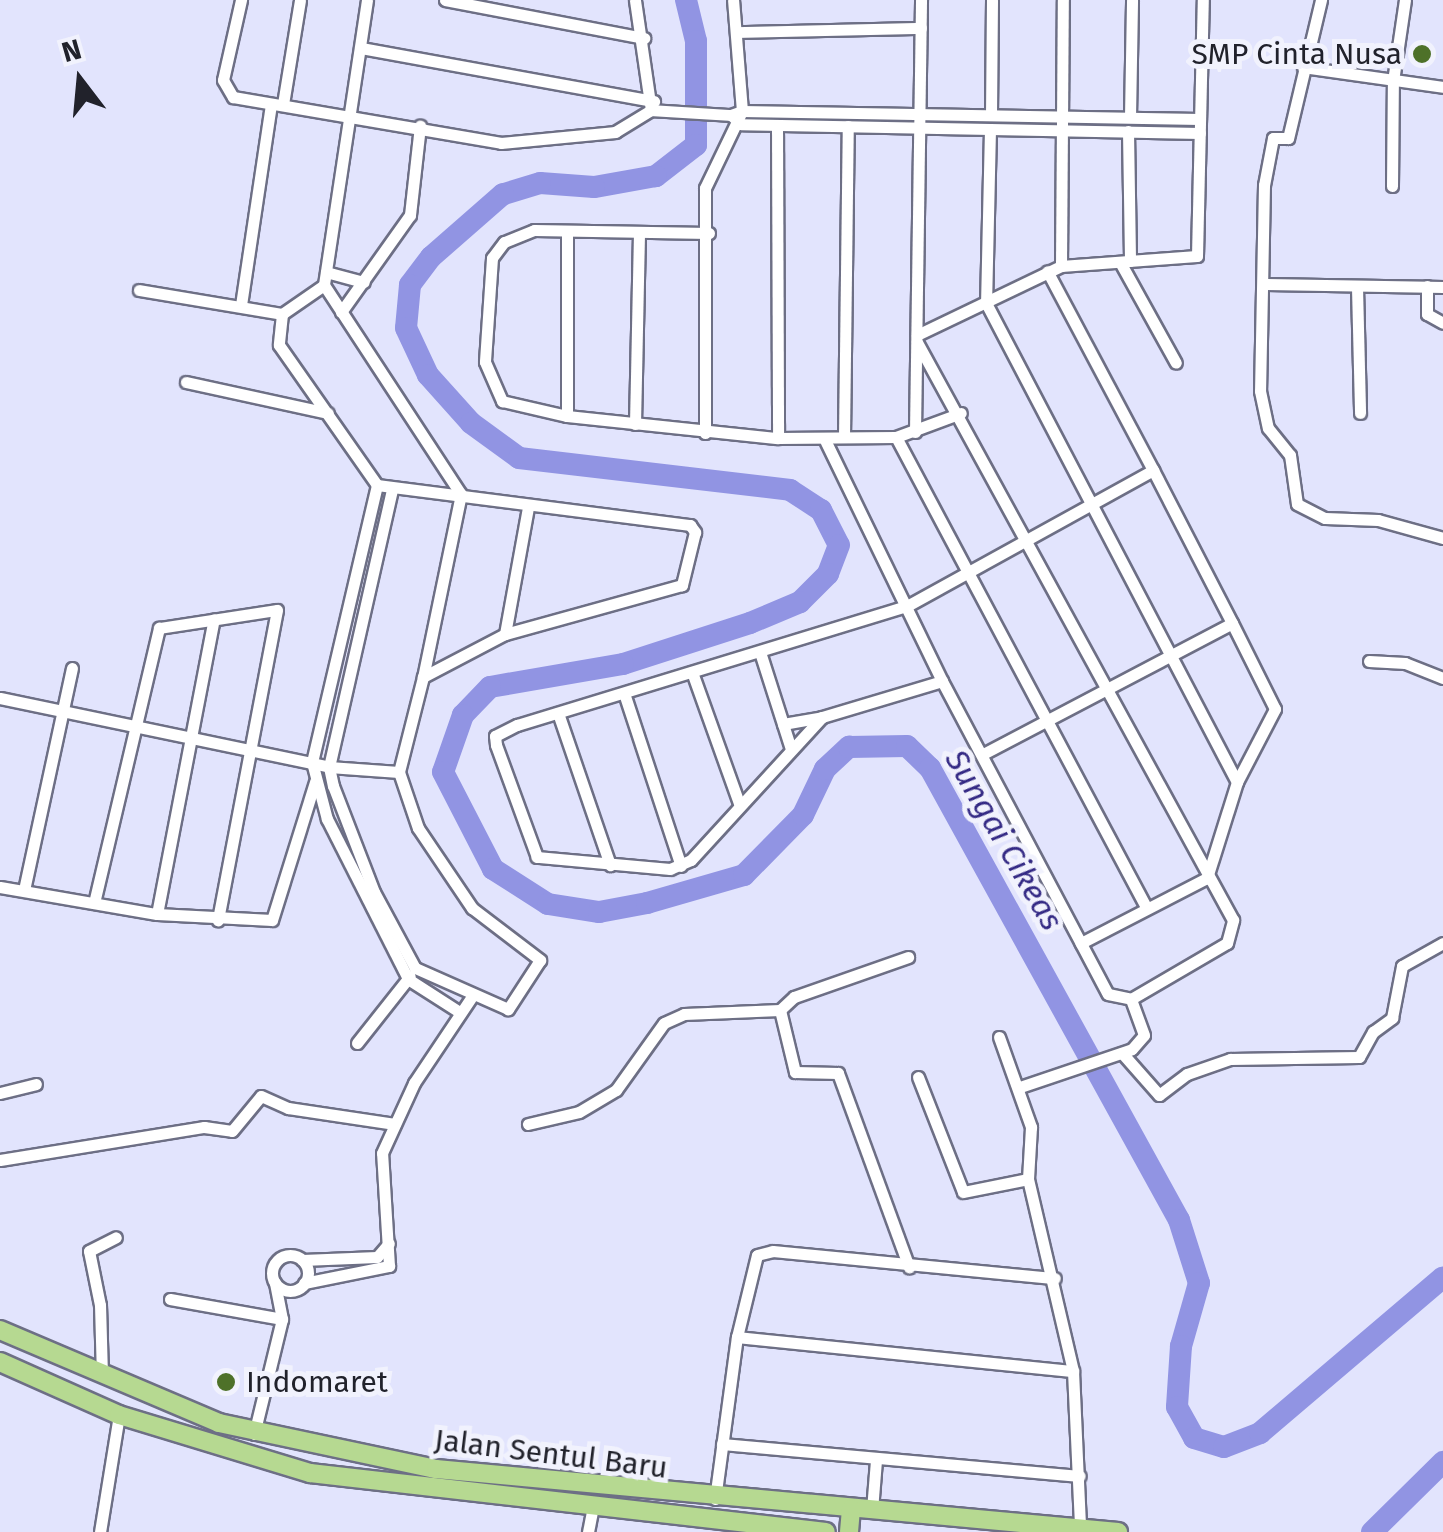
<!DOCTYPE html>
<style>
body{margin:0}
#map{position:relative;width:1443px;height:1532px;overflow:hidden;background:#e2e4fd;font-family:"Fira Sans",sans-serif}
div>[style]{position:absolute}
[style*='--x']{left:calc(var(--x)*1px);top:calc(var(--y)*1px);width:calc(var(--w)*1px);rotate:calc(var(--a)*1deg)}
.river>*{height:22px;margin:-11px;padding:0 11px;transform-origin:11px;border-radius:11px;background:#9194e3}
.roads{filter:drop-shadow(2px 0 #6d6f85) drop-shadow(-2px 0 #6d6f85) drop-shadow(0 2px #6d6f85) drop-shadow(0 -2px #6d6f85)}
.minor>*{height:11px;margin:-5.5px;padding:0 5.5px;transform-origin:5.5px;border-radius:5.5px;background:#fff}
.minor>.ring{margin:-5.5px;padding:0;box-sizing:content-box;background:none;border:11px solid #fff;border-radius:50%}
.primary>*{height:18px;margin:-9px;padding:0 9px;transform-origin:9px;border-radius:9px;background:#b6d991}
.dots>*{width:28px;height:28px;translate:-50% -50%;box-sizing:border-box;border:5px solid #f1f2fd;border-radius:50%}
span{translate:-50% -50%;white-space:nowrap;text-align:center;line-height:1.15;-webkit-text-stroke:10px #f1f2fd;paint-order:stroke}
.poi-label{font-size:30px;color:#21222b}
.right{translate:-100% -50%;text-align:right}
.left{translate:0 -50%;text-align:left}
.street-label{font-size:30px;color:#21222b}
.water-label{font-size:32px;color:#332984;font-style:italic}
.north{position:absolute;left:30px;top:30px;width:100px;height:100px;-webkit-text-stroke:8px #f1f2fd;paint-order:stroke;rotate:344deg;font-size:28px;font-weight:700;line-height:40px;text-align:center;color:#21222b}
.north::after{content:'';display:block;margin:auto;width:35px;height:45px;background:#21222b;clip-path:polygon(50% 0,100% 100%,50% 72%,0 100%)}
</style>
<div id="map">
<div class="river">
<div style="--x:686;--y:0;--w:42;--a:76.3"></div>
<div style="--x:696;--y:41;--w:104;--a:90"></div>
<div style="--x:696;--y:145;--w:51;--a:142.2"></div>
<div style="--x:656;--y:176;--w:63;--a:169.9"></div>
<div style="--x:594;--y:187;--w:54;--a:-175.8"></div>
<div style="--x:540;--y:183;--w:39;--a:163"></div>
<div style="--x:503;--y:194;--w:96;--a:138.8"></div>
<div style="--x:431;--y:257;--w:35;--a:127"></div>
<div style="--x:410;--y:285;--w:43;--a:95.3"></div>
<div style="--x:406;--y:328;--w:52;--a:64.9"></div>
<div style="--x:428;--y:375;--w:64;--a:48.1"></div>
<div style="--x:471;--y:423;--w:59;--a:36.1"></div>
<div style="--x:519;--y:458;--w:273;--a:6.7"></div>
<div style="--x:790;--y:490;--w:37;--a:33"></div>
<div style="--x:821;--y:510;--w:39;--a:63"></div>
<div style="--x:839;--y:545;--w:31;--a:111"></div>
<div style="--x:828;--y:574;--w:40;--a:135"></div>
<div style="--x:800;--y:602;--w:54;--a:157.2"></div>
<div style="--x:750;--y:623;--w:133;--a:162.1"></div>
<div style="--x:623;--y:664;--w:135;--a:170.2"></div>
<div style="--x:490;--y:687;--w:39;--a:134"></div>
<div style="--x:463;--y:715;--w:60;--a:109.3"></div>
<div style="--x:443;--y:772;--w:109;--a:62.7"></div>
<div style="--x:493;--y:869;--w:65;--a:32.5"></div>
<div style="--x:548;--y:904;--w:52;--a:8.9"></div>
<div style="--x:599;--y:912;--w:49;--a:-10.6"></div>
<div style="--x:647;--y:903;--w:101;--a:-16.1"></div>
<div style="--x:744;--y:875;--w:84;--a:-45.5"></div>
<div style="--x:803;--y:815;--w:51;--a:-64.4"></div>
<div style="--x:825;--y:769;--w:33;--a:-43"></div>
<div style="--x:849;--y:747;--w:58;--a:-1"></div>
<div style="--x:907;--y:746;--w:32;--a:44"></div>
<div style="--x:930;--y:768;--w:516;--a:61.15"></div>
<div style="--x:1179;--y:1220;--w:66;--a:72.4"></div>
<div style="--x:1199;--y:1283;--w:66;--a:105.9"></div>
<div style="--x:1181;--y:1346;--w:61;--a:93.8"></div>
<div style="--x:1177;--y:1407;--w:35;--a:61"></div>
<div style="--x:1194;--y:1438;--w:31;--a:17"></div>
<div style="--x:1224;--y:1447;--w:39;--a:-21"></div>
<div style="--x:1260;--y:1433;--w:240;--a:-40.4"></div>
<div style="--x:1372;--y:1532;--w:100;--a:-44.6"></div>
</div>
<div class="roads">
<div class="minor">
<div style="--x:241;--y:0;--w:82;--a:102.7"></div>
<div style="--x:223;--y:80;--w:20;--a:60"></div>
<div style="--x:233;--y:97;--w:272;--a:9.7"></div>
<div style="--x:501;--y:143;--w:115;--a:-5.5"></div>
<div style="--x:615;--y:132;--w:42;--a:-31.4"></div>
<div style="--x:651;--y:110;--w:111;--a:-98.3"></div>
<div style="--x:367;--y:0;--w:288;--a:98.6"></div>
<div style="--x:324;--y:285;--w:51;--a:145.4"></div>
<div style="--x:282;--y:314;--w:31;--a:96"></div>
<div style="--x:279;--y:345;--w:171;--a:55"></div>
<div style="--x:377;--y:485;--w:316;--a:7.3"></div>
<div style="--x:690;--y:525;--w:9;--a:54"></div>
<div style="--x:695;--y:532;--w:55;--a:103.8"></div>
<div style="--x:682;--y:585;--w:184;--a:164.5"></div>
<div style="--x:505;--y:634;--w:93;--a:152.3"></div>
<div style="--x:423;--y:677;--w:98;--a:104.2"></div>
<div style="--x:399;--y:772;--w:59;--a:71.3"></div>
<div style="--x:418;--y:828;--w:97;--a:56"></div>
<div style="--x:472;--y:908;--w:86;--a:37.4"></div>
<div style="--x:540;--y:960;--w:59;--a:123.1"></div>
<div style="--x:508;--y:1009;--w:102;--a:-156.2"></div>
<div style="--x:415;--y:968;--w:86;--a:-118.3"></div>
<div style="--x:374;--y:892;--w:114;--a:-111.1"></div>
<div style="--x:333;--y:786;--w:19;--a:-102"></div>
<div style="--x:329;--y:767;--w:285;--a:-77.2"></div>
<div style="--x:445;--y:0;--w:203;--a:10.8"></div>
<div style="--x:1321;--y:0;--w:142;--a:103.4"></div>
<div style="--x:1288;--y:138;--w:15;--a:180"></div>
<div style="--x:1273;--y:138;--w:48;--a:100.8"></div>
<div style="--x:1264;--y:185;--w:206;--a:91.1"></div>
<div style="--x:1260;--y:391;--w:38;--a:78"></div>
<div style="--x:1268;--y:428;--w:35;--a:51"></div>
<div style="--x:1290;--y:455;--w:49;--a:81.9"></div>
<div style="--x:1297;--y:504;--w:31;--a:27"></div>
<div style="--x:1325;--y:518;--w:53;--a:2.2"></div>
<div style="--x:1378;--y:520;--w:67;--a:15.5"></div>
<div style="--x:740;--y:32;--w:181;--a:-1.3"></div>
<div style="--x:361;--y:48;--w:298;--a:10.3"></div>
<div style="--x:1303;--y:67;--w:141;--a:8.1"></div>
<div style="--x:283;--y:104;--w:105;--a:-80.7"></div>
<div style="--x:651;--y:110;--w:80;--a:3.6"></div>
<div style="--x:991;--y:115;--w:115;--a:-89.5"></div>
<div style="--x:1130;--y:117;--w:117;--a:-89"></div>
<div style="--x:777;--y:125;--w:313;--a:89.8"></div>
<div style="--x:990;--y:129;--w:174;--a:91.3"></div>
<div style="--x:986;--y:303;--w:541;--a:62.35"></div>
<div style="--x:1237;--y:782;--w:101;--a:107.4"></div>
<div style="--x:1207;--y:878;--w:142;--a:152.7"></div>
<div style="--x:1128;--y:131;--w:130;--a:89.1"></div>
<div style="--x:1200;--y:133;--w:459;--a:-178.9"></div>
<div style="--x:741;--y:124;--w:13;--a:-138"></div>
<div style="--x:731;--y:115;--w:12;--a:-20"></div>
<div style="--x:742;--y:111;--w:458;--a:1"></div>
<div style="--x:1392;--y:186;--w:105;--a:-89.5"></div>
<div style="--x:1393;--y:81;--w:82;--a:-81.6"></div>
<div style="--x:709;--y:233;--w:175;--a:-179"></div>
<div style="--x:534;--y:230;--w:32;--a:158"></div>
<div style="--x:504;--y:242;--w:20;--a:127"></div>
<div style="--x:492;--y:258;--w:104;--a:93.9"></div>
<div style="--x:485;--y:362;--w:43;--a:66.4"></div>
<div style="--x:502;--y:401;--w:67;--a:13"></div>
<div style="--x:567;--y:416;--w:212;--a:6"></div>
<div style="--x:778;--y:438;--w:118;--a:-0.5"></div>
<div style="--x:896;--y:437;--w:69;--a:-20.3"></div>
<div style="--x:1120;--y:262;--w:115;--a:61"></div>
<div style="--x:1061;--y:266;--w:136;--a:-4.2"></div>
<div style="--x:1197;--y:256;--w:256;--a:-88.7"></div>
<div style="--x:326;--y:272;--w:39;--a:15"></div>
<div style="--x:1266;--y:284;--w:177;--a:1"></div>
<div style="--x:324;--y:285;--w:250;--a:56.8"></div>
<div style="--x:461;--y:494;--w:187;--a:101.7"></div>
<div style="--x:1427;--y:286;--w:28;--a:90"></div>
<div style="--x:1427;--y:314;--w:18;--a:29"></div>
<div style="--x:1357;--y:287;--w:126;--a:88.6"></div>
<div style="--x:139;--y:290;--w:145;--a:9.5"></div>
<div style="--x:241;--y:305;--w:203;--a:-81.5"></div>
<div style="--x:341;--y:312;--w:119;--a:-54.6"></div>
<div style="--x:410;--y:215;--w:90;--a:-83.6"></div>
<div style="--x:917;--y:335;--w:160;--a:-25.6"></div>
<div style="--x:1061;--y:266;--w:266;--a:-89.6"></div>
<div style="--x:186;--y:382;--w:145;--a:12.3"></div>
<div style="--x:567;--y:416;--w:184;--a:-90"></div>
<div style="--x:635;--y:424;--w:191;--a:-88.8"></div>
<div style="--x:915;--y:432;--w:432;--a:-89.2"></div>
<div style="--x:705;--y:433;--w:245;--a:-90"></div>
<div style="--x:705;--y:188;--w:85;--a:-64.3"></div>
<div style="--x:742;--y:111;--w:111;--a:-94.6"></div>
<div style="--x:844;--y:437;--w:311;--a:-89.3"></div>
<div style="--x:896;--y:437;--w:532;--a:61.99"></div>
<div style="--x:824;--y:438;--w:270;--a:64.1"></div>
<div style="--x:942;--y:681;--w:354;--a:62.1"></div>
<div style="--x:1108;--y:994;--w:24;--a:12"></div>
<div style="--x:1131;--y:999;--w:111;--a:-30.3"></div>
<div style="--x:1227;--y:943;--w:24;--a:-75"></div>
<div style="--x:1233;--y:920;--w:659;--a:-118.67"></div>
<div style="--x:1153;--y:470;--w:172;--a:62.7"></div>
<div style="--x:377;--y:485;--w:285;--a:103.2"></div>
<div style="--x:312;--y:762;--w:59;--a:75.3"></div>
<div style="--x:327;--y:819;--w:179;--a:63.1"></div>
<div style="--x:408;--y:979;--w:59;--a:32.6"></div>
<div style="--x:505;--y:634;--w:129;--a:-79.7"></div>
<div style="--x:760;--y:652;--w:102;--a:72.3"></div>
<div style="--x:1369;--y:661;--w:36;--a:3"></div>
<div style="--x:1405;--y:663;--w:41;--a:21.5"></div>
<div style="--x:692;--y:672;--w:142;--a:70.3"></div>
<div style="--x:942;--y:681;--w:125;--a:163.3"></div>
<div style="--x:822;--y:717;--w:194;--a:132.5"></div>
<div style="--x:691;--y:860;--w:23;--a:157"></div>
<div style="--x:670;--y:869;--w:134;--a:-174.8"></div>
<div style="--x:537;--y:857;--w:119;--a:-110.1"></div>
<div style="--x:496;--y:745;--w:9;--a:-96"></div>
<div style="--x:495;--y:736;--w:25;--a:-27"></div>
<div style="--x:517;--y:725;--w:408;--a:-17"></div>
<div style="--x:907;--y:606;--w:281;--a:-28.9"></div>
<div style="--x:1153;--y:470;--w:225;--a:-118"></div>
<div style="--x:624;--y:693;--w:182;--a:71.8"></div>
<div style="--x:0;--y:698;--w:336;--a:11.8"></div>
<div style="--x:329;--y:767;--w:70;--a:4.1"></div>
<div style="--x:558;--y:713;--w:161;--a:71.1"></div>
<div style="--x:783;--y:724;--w:40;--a:-10"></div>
<div style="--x:983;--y:754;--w:281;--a:-27.7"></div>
<div style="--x:1232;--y:623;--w:96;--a:63.4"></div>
<div style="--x:1275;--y:709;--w:82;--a:117.5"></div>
<div style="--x:0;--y:887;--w:159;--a:9.8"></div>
<div style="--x:157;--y:914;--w:115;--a:3"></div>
<div style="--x:272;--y:920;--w:145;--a:-72.7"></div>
<div style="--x:24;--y:890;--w:227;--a:-77.8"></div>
<div style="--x:94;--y:903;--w:283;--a:-76.7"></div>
<div style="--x:159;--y:628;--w:119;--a:-8.7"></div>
<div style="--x:277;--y:610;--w:316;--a:100.8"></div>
<div style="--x:157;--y:914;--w:300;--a:-79.1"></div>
<div style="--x:780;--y:1010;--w:64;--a:76.4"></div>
<div style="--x:795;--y:1072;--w:43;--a:1.3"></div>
<div style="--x:838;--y:1073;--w:207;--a:69.9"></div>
<div style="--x:999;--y:1037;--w:96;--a:70.4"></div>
<div style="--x:1031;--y:1127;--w:52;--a:93.3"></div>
<div style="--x:1028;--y:1179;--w:197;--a:76.8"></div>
<div style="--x:1073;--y:1371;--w:154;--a:87.4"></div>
<div style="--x:357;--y:1043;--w:85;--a:-51.7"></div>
<div style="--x:1122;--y:1053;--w:56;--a:48.6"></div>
<div style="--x:1159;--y:1095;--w:35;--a:-37"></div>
<div style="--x:1187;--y:1074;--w:46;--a:-19.2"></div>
<div style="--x:1230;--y:1059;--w:129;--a:-0.9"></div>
<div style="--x:1359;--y:1057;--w:29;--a:-61"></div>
<div style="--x:1373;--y:1032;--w:24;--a:-36"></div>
<div style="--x:1392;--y:1018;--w:53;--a:-79.1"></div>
<div style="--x:1402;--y:966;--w:47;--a:-29.3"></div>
<div style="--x:918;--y:1077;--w:123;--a:68.6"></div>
<div style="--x:963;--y:1192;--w:66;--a:-11.3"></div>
<div style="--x:1020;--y:1087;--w:118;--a:-18.7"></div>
<div style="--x:1132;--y:1049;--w:18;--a:-49"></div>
<div style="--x:1144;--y:1035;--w:38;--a:-110"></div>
<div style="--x:0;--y:1093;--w:37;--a:-14"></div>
<div style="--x:528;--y:1124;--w:52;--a:-13.2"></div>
<div style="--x:579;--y:1112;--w:43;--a:-30.7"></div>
<div style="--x:616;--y:1090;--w:82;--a:-54.4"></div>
<div style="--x:664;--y:1023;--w:22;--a:-24"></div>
<div style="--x:684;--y:1014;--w:96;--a:-2.4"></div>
<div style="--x:780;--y:1010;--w:19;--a:-43"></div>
<div style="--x:794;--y:997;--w:121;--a:-19.3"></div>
<div style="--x:0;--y:1160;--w:207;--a:-9.2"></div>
<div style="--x:204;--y:1127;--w:28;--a:8"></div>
<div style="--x:232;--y:1131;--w:45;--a:-50.4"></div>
<div style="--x:261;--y:1096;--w:30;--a:24"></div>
<div style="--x:288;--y:1108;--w:108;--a:8.5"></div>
<div class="ring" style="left:272px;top:1255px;width:25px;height:25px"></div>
<div style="--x:302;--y:1260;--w:75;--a:-2.3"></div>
<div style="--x:377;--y:1257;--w:18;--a:-49"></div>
<div style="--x:304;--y:1283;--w:87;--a:-11.3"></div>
<div style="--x:389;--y:1266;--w:113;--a:-93.5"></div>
<div style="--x:382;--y:1153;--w:77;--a:-65.4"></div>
<div style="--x:414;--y:1083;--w:102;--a:-56.2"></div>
<div style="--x:170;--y:1299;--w:114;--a:10.1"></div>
<div style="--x:737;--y:1337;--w:338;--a:5.8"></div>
<div style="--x:102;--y:1376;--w:71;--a:-91.6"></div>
<div style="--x:100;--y:1305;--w:55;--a:-101.5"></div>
<div style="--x:89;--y:1251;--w:30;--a:-27"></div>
<div style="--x:254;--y:1434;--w:118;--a:-76.3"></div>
<div style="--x:282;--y:1319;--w:37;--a:-101"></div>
<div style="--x:722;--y:1444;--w:359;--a:5.1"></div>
<div style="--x:715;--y:1499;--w:163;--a:-82.3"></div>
<div style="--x:737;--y:1337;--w:84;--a:-76.3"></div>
<div style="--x:757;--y:1255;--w:16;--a:-14"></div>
<div style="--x:773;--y:1251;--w:283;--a:5.5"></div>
<div style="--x:872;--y:1510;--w:50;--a:-85.4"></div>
<div style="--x:100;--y:1532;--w:119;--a:-80.8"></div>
<div style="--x:588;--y:1532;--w:25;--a:-79"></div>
</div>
<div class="primary">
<div style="--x:0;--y:1330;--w:238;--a:23"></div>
<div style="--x:219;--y:1423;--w:222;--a:12"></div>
<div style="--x:436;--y:1469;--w:685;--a:5.28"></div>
<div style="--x:0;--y:1362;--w:130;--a:24"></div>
<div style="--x:119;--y:1415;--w:200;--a:16.9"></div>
<div style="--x:310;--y:1473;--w:519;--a:6.52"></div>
<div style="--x:849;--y:1532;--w:23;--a:-85"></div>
</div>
</div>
<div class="dots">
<div style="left:1422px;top:54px;background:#4e7129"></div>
<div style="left:226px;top:1382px;background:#4e7129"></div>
</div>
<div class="poi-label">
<span class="right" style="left:1402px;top:54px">SMP Cinta Nusa</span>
<span class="left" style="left:246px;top:1382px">Indomaret</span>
</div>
<div class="street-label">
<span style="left:551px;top:1454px;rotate:7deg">Jalan Sentul Baru</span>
</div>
<div class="water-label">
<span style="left:1004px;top:840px;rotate:60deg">Sungai Cikeas</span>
</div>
<div class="north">N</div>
</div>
